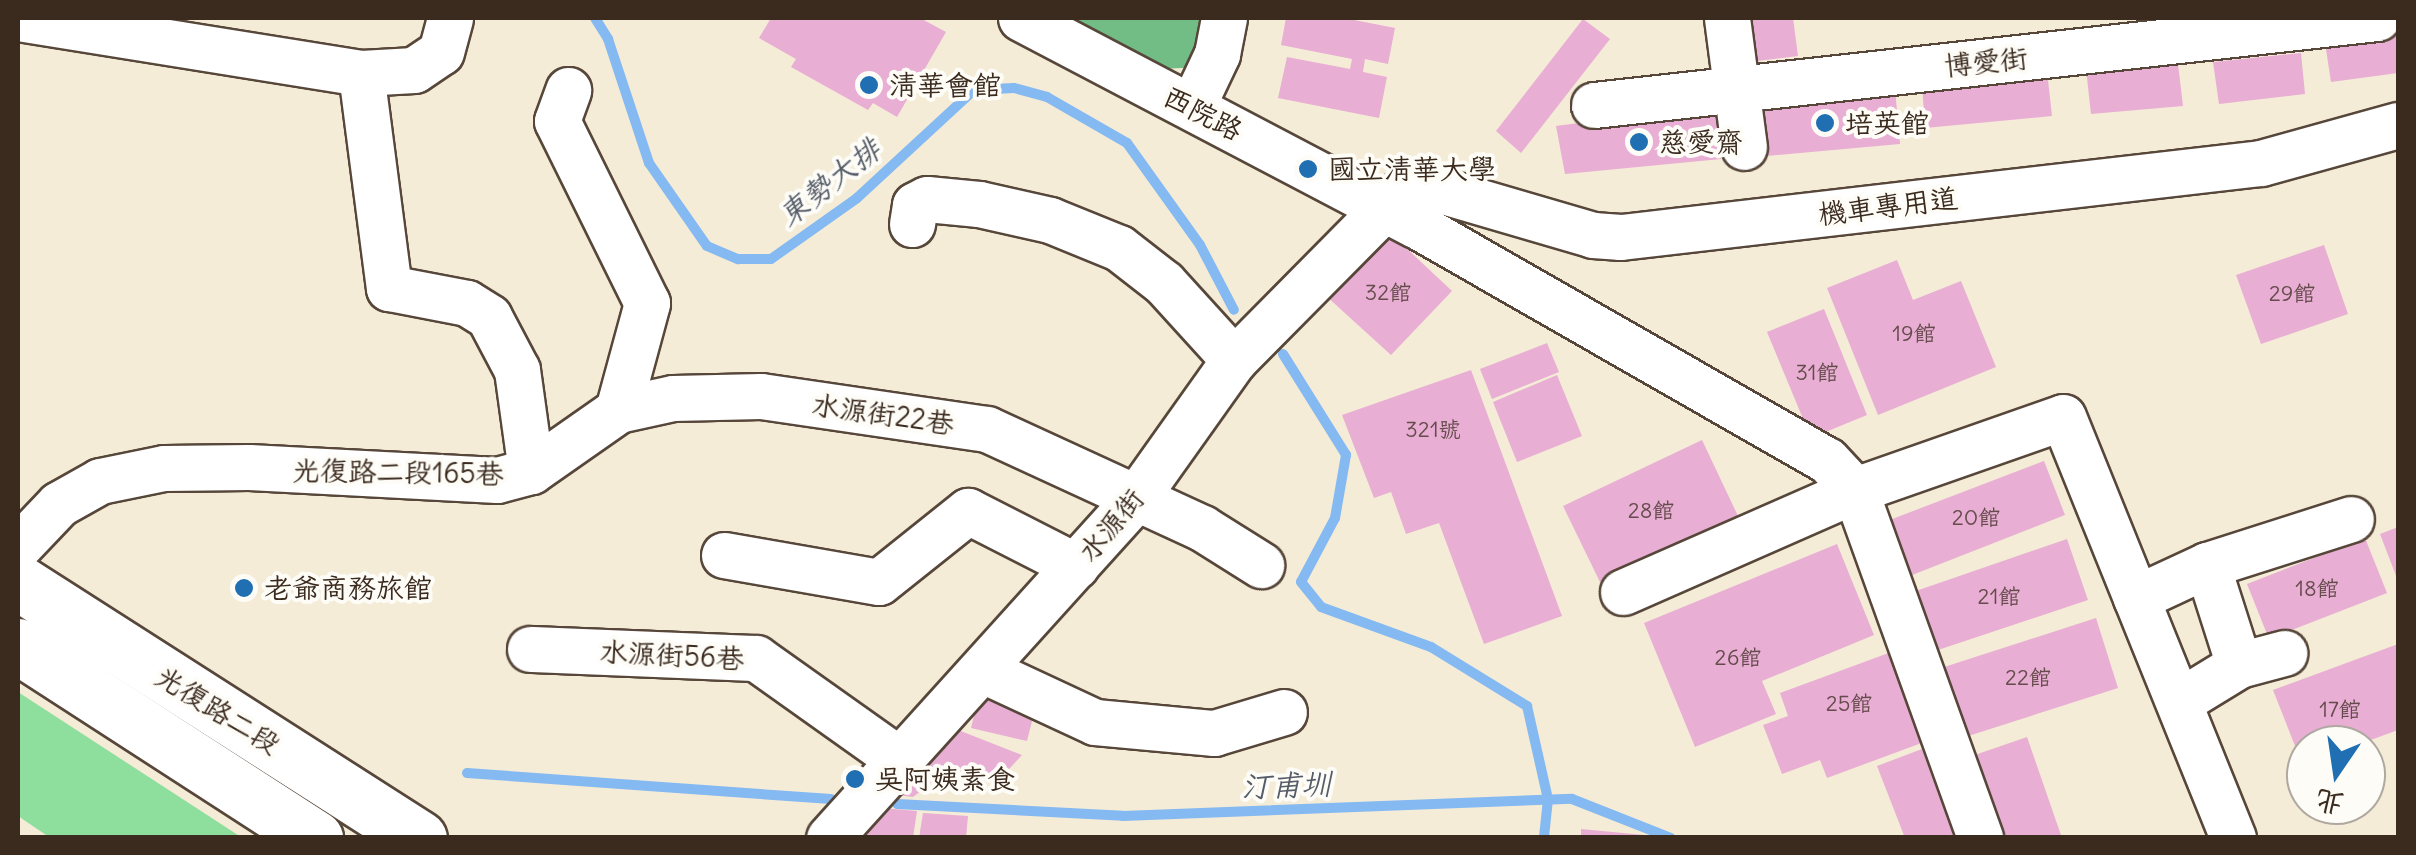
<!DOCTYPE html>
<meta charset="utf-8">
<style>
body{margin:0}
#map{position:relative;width:2416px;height:855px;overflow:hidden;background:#f4ecd7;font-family:Delius,"LXGW WenKai TC",sans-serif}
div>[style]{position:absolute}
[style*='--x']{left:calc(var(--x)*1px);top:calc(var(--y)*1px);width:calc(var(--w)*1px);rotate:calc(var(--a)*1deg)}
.green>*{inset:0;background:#8ede9e}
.forest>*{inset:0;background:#72bd85}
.stream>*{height:10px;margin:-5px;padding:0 5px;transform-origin:5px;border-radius:5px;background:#84b9f2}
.building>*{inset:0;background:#e8aed4}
.roads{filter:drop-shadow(2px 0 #57473a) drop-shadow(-2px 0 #57473a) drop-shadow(0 2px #57473a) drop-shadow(0 -2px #57473a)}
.minor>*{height:45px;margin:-22.5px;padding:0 22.5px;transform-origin:22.5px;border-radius:22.5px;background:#fff}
.major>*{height:55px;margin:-27.5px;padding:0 27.5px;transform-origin:27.5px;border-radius:27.5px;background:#fff}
.dots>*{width:28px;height:28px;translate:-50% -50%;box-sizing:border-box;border:5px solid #fdfcf7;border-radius:50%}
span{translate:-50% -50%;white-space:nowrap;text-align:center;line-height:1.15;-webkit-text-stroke:8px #fdfcf7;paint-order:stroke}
.number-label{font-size:22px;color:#664b4c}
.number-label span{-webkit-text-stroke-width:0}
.street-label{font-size:28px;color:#3b2a1e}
.poi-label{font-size:28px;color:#3b2a1e}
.left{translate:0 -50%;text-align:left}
.water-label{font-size:30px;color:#555c68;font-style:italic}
.frame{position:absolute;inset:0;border:20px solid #3b2a1e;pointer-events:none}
.north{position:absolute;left:2286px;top:725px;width:100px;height:100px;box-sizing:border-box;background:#fdfcf7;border:2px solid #afa8a0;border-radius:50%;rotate:193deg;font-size:28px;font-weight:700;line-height:40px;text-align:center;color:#3b2a1e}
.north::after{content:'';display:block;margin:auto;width:35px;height:45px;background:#1f6fb2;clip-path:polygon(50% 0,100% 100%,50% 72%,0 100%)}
</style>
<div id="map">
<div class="green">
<div style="clip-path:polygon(18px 692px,241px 837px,49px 837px,18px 816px)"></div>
</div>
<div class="forest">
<div style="clip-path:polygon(1070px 18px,1209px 18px,1201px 67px,1162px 69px)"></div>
</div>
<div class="stream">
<div style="--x:595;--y:18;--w:25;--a:58"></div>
<div style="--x:608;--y:39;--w:131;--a:71.7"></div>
<div style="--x:649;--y:163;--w:101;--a:55.1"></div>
<div style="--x:707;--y:246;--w:34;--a:23"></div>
<div style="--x:738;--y:259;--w:33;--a:0"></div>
<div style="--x:771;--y:259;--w:105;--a:-35.3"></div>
<div style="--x:857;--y:198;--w:159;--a:-42.7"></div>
<div style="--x:974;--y:90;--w:40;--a:-2.9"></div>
<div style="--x:1014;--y:88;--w:34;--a:15"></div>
<div style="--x:1047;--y:97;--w:92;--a:29.9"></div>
<div style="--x:1127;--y:143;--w:125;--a:54.4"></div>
<div style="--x:1200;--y:245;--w:73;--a:62.4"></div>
<div style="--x:1283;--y:354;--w:119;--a:58"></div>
<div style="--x:1346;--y:455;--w:64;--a:99.9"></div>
<div style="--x:1335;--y:518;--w:72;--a:118"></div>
<div style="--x:1301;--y:582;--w:32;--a:51"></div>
<div style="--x:1321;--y:607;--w:117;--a:20"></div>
<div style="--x:1431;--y:647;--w:113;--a:31.6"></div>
<div style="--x:1527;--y:706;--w:95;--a:77.3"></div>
<div style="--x:1548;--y:799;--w:39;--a:96"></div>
<div style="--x:467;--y:773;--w:365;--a:4.1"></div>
<div style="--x:897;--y:804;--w:226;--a:3"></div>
<div style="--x:1123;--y:816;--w:449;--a:-2.2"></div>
<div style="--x:1572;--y:799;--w:106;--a:21.5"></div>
</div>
<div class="building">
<div style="clip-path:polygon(771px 18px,920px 18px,946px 32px,897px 117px,873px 103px,868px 110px,791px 67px,796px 59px,759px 38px)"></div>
<div style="clip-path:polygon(1286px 18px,1344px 18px,1395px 28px,1388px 64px,1365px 59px,1363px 72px,1387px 77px,1379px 118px,1278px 98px,1287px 57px,1350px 69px,1352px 59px,1281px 45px)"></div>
<div style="clip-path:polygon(1741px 18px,1793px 18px,1798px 56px,1749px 62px)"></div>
<div style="clip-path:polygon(1583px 19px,1610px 39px,1521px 153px,1496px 131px)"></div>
<div style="clip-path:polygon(2398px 28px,2398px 73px,2331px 82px,2324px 36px)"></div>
<div style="clip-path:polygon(2301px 53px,2305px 94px,2219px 104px,2213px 62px)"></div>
<div style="clip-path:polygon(2178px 64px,2183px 106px,2091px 114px,2086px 69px)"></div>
<div style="clip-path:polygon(2047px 71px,2052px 116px,1925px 128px,1922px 84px)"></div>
<div style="clip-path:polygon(1895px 89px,1900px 144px,1755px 157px,1749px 102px)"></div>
<div style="clip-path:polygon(1715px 105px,1721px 159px,1565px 174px,1556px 126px)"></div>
<div style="clip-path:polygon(1386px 229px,1452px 291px,1391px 355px,1325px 295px)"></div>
<div style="clip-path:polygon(2324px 245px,2348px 314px,2261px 344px,2236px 275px)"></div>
<div style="clip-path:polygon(1897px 260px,1913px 300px,1961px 281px,1996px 367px,1878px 415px,1827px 288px)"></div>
<div style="clip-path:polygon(1824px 309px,1867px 415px,1811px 438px,1767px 332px)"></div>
<div style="clip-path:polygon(1547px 343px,1559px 372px,1492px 399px,1480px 369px)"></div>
<div style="clip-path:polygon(1471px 370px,1562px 616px,1484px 644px,1439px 523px,1406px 534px,1391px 492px,1374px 498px,1342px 415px)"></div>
<div style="clip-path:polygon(1557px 375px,1582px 436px,1517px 462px,1493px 402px)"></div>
<div style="clip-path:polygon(1702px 440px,1738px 516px,1600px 582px,1563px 506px)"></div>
<div style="clip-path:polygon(2044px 461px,2065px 515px,1907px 577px,1887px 521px)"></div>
<div style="clip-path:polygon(2398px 527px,2398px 581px,2380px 534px)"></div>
<div style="clip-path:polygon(2365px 538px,2387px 593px,2269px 639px,2247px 584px)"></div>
<div style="clip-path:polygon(2067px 539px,2088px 600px,1932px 652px,1910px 593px)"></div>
<div style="clip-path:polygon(1837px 544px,1874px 635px,1762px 681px,1776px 714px,1695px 747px,1644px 623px)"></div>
<div style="clip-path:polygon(2096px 618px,2118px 688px,1962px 738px,1938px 669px)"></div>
<div style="clip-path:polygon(2398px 644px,2398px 730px,2357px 745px,2306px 745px,2306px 757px,2299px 756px,2273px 690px)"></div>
<div style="clip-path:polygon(1894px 651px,1927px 741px,1827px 778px,1820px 760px,1782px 774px,1763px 725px,1788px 716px,1780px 693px)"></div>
<div style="clip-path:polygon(981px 687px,1037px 701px,1027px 741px,971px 728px)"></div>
<div style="clip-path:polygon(948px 726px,1022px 755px,998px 781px,964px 785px,903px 770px)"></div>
<div style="clip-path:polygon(2027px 737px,2062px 838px,1997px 838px,1969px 757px)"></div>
<div style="clip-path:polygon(1922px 749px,1956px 838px,1905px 838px,1877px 766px)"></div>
<div style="clip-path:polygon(900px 773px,933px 782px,913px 797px,882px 793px)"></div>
<div style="clip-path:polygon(871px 807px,917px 811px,913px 838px,857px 838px)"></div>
<div style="clip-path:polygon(923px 813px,968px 816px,966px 838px,919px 838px)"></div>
<div style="clip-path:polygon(1581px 829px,1644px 835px,1644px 838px,1581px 838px)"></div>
</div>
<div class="roads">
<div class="minor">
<div style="--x:18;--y:18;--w:347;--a:9.1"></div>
<div style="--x:361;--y:73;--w:217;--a:82.6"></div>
<div style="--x:389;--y:288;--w:79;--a:10.9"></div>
<div style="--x:467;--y:303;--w:26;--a:32"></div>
<div style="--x:489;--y:317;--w:60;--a:62.2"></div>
<div style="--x:517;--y:370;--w:102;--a:82.1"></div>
<div style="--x:1021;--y:18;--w:446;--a:27.7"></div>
<div style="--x:1416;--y:225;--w:473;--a:29.8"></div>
<div style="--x:1827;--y:460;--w:41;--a:47"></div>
<div style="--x:1855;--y:490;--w:220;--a:-19.3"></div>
<div style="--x:2063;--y:417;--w:454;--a:68"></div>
<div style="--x:1727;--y:18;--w:130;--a:82.5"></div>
<div style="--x:361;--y:73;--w:53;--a:-3.2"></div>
<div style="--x:414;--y:70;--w:32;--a:-34"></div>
<div style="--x:441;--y:52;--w:35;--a:-75"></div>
<div style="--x:1594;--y:105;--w:788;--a:-6.34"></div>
<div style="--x:1192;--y:107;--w:59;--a:-64.7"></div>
<div style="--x:1217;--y:54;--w:37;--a:-79"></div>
<div style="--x:912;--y:224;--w:19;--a:-81"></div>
<div style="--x:915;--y:205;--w:13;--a:-27"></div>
<div style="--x:927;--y:199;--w:52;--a:5.5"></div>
<div style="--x:979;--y:204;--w:73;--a:12.7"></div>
<div style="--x:1050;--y:220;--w:74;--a:22.1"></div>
<div style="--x:1119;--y:248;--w:57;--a:37.9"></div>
<div style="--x:1164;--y:283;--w:104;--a:47.7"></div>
<div style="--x:618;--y:410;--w:56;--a:-12.3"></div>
<div style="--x:673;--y:398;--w:88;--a:-1.3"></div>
<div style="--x:761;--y:396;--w:228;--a:8.3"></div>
<div style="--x:987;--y:429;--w:237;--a:24.7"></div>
<div style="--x:1202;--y:528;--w:70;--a:32.1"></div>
<div style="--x:18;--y:547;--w:59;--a:-46.4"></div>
<div style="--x:59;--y:504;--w:47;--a:-29.3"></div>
<div style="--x:100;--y:481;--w:65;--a:-11.5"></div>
<div style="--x:164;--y:468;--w:85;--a:-0.7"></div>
<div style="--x:249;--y:467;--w:248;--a:3"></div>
<div style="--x:497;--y:480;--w:35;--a:-15"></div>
<div style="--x:531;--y:471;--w:106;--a:-35"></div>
<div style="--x:618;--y:410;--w:111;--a:-74.8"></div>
<div style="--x:647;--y:303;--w:203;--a:-116.3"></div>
<div style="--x:557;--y:121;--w:33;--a:-70"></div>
<div style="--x:724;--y:555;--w:157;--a:9.9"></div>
<div style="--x:879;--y:582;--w:114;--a:-38.6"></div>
<div style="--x:968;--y:511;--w:121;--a:27"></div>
<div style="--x:2207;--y:565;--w:105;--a:72.3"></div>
<div style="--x:1623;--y:592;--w:253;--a:-23.7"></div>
<div style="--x:1855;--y:490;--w:370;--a:70.2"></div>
<div style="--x:2136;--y:598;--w:78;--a:-24.9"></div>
<div style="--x:2207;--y:565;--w:151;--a:-17.7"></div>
<div style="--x:530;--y:649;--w:226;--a:2.3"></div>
<div style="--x:756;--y:658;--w:178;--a:35.4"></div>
<div style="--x:983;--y:670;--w:123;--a:24.9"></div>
<div style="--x:1095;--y:722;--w:120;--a:5.3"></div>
<div style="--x:1214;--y:733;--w:73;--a:-16.7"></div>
<div style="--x:2180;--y:701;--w:69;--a:-31.4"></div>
<div style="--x:2239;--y:665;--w:47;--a:-14.9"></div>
<div style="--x:829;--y:838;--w:453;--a:-47.9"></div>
<div style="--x:1133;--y:502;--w:174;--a:-54.6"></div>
<div style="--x:1234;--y:360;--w:233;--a:-45.3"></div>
<div style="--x:1398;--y:194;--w:38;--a:-7"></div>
<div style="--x:1436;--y:189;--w:164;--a:16.3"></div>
<div style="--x:1593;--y:235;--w:28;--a:4"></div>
<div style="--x:1621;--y:237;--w:644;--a:-6.6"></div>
<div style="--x:2261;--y:163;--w:142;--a:-15.5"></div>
</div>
<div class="major">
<div style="--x:18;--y:582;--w:476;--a:32.6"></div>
<div style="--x:18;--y:646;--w:354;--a:32.9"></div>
</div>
</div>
<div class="dots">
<div style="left:869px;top:85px;background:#1f6fb2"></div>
<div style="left:1825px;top:123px;background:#1f6fb2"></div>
<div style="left:1639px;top:142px;background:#1f6fb2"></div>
<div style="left:1308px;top:169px;background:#1f6fb2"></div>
<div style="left:244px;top:588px;background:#1f6fb2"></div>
<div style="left:855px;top:779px;background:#1f6fb2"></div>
</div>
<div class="number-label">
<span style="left:1388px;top:293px">32館</span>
<span style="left:2292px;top:294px">29館</span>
<span style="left:1914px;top:334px">19館</span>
<span style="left:1817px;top:373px">31館</span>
<span style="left:1433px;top:430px">321號</span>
<span style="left:1651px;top:511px">28館</span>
<span style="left:1976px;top:518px">20館</span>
<span style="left:2317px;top:589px">18館</span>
<span style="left:1999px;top:597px">21館</span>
<span style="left:1738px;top:658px">26館</span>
<span style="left:2028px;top:678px">22館</span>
<span style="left:1849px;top:704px">25館</span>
<span style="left:2340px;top:710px">17館</span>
</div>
<div class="street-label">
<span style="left:1986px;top:62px;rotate:-6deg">博愛街</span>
<span style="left:1203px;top:113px;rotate:27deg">西院路</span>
<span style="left:1888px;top:206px;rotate:-7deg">機車專用道</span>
<span style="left:883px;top:414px;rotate:8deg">水源街22巷</span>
<span style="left:398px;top:472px;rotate:1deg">光復路二段165巷</span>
<span style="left:1111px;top:525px;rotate:-50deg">水源街</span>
<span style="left:672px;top:655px;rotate:3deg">水源街56巷</span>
<span style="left:218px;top:710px;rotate:32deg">光復路二段</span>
</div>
<div class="poi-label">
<span class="left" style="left:889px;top:85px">清華會館</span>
<span class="left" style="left:1845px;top:123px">培英館</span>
<span class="left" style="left:1659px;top:142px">慈愛齋</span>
<span class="left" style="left:1328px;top:169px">國立清華大學</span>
<span class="left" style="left:264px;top:588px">老爺商務旅館</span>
<span class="left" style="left:875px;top:779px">吳阿姨素食</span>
</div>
<div class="water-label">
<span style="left:829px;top:182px;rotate:-38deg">東勢大排</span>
<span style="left:1286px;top:785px;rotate:-2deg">汀甫圳</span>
</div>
<div class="frame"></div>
<div class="north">北</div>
</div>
